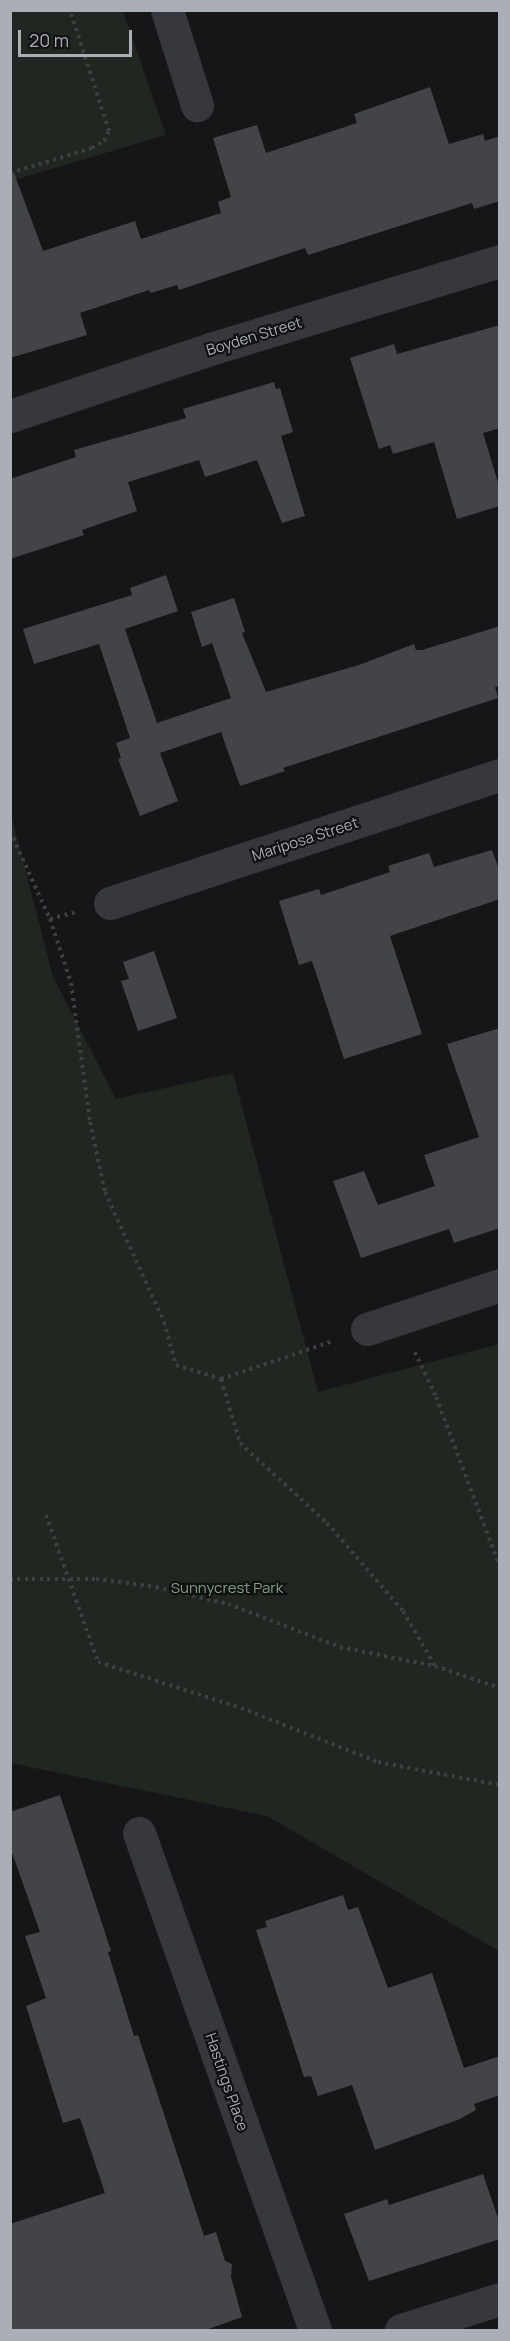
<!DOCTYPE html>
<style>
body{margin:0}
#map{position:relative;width:510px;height:2341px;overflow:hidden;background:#161618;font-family:Manrope,sans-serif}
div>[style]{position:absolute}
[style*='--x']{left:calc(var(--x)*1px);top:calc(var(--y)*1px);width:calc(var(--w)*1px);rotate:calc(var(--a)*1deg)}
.green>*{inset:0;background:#202721}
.building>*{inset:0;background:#434448}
.path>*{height:4px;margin-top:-2px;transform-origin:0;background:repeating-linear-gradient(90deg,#3d3f43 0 3px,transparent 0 7.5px)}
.minor>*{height:33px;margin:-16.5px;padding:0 16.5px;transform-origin:16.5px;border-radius:16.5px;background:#37383d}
span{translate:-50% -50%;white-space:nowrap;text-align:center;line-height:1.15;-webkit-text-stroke:4.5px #111113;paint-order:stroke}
.street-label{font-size:15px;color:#a9aeb7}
.park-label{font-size:15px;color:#82a082}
.frame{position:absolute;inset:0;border:12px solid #a9aeb7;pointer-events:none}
.scale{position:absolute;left:18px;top:30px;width:114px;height:27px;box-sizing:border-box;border:3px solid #a9aeb7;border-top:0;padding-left:8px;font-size:18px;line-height:21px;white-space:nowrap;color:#a9aeb7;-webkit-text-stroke:4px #111113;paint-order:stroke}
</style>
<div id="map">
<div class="green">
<div style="clip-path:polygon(10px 11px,123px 11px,166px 135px,11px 181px)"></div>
<div style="clip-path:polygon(11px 814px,53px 977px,116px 1099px,233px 1073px,318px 1392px,499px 1344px,499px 1951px,267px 1816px,11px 1763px)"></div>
</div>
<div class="building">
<div style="clip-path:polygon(430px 87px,449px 144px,483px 134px,485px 141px,500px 136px,500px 201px,474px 209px,472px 203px,308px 255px,305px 248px,179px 290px,177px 285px,151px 293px,149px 290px,80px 313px,87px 335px,10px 358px,10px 173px,14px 173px,43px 251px,135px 221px,141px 239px,221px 213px,218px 202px,231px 197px,213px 138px,257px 125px,266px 153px,357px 123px,354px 114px)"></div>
<div style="clip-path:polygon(500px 325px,500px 428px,483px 433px,500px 489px,500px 506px,457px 519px,434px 442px,393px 454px,390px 445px,379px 449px,350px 358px,394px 344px,397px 354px)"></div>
<div style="clip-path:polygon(274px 382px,276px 389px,280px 388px,293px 432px,281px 436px,305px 516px,282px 523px,257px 460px,205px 477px,199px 460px,128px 482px,137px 511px,82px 530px,84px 535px,10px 559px,10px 479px,76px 457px,74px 450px,186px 418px,183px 409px)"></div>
<div style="clip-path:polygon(166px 575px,178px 611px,125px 629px,157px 723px,231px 698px,212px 643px,202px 647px,191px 612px,234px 598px,245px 632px,242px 633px,266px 692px,359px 665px,414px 644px,416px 650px,422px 650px,500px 626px,500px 686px,495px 687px,498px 698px,283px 768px,285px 771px,240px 786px,221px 732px,160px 753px,178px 801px,140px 816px,118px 759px,121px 758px,116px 743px,130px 738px,99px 644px,34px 664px,23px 629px,132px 595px,130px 588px)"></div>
<div style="clip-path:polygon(492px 850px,500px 872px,500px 899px,390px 936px,422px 1034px,344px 1059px,312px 961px,299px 965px,279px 901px,319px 889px,321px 895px,390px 872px,388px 866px,429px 853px,434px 867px)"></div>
<div style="clip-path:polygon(154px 951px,177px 1018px,138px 1031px,121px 981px,129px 979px,123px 962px)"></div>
<div style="clip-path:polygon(500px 1028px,500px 1228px,454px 1243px,449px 1229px,361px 1258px,333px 1181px,364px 1171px,378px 1205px,435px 1186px,424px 1155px,479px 1137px,447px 1044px)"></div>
<div style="clip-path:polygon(60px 1795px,111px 1951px,108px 1952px,134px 2036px,138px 2035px,204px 2236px,216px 2232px,225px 2261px,232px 2264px,231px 2277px,242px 2317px,203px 2331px,10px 2331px,10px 2224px,105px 2193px,80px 2118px,63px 2123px,26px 2006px,46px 1998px,25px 1936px,40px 1932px,10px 1847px,10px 1812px)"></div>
<div style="clip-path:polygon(343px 1895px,348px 1910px,358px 1907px,388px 1988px,432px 1973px,464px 2068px,500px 2056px,500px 2095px,474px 2104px,476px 2110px,460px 2119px,375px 2150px,352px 2085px,318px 2096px,311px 2076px,304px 2077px,256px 1930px,267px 1927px,265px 1921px)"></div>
<div style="clip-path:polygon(483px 2174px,500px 2224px,500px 2239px,369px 2281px,344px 2214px,387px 2199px,389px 2205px)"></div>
</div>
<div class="path">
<div style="--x:10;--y:173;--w:86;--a:-17"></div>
<div style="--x:92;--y:148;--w:14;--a:-30"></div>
<div style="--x:104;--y:141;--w:11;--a:-63"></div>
<div style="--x:109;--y:131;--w:127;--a:-107.9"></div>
<div style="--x:10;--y:831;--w:97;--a:65.6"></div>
<div style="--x:50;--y:919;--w:67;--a:71.8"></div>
<div style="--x:71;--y:983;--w:140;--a:82.2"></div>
<div style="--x:90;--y:1122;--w:72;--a:77.9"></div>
<div style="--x:105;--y:1192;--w:143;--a:65.6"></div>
<div style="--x:164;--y:1322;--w:45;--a:74.4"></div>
<div style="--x:176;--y:1365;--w:47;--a:17.3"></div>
<div style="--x:221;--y:1379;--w:118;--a:-18.7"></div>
<div style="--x:50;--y:919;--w:27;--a:-15"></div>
<div style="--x:415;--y:1352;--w:50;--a:65"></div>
<div style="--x:436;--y:1397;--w:182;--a:69.4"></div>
<div style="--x:221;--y:1379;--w:67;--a:73.5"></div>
<div style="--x:240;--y:1443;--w:118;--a:42.6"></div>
<div style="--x:327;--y:1523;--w:116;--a:49.2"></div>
<div style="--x:403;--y:1611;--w:64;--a:59.8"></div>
<div style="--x:435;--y:1666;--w:69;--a:18.7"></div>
<div style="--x:46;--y:1515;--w:156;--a:70.5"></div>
<div style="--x:98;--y:1662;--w:150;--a:17.8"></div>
<div style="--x:241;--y:1708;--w:147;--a:21.5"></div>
<div style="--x:378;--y:1762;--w:124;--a:10.7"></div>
<div style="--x:10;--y:1579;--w:86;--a:0"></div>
<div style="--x:96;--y:1579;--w:61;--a:7.6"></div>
<div style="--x:156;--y:1587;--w:74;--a:13.3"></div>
<div style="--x:228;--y:1604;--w:120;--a:21"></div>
<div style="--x:340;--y:1647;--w:97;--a:11.3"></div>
</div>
<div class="minor">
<div style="--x:167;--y:10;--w:100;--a:72.5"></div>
<div style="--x:10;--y:416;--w:211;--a:-18.5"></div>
<div style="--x:210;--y:349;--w:303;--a:-16.9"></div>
<div style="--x:110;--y:903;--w:410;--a:-18.2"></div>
<div style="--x:367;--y:1329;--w:140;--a:-18.3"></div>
<div style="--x:139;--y:1833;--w:527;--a:70.5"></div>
<div style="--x:401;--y:2330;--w:104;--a:-17.4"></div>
</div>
<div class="street-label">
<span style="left:254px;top:336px;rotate:-17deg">Boyden Street</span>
<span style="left:305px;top:839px;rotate:-18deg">Mariposa Street</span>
<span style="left:227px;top:2082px;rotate:71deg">Hastings Place</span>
</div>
<div class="park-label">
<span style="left:227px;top:1588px">Sunnycrest Park</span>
</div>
<div class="frame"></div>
<div class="scale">20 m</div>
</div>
